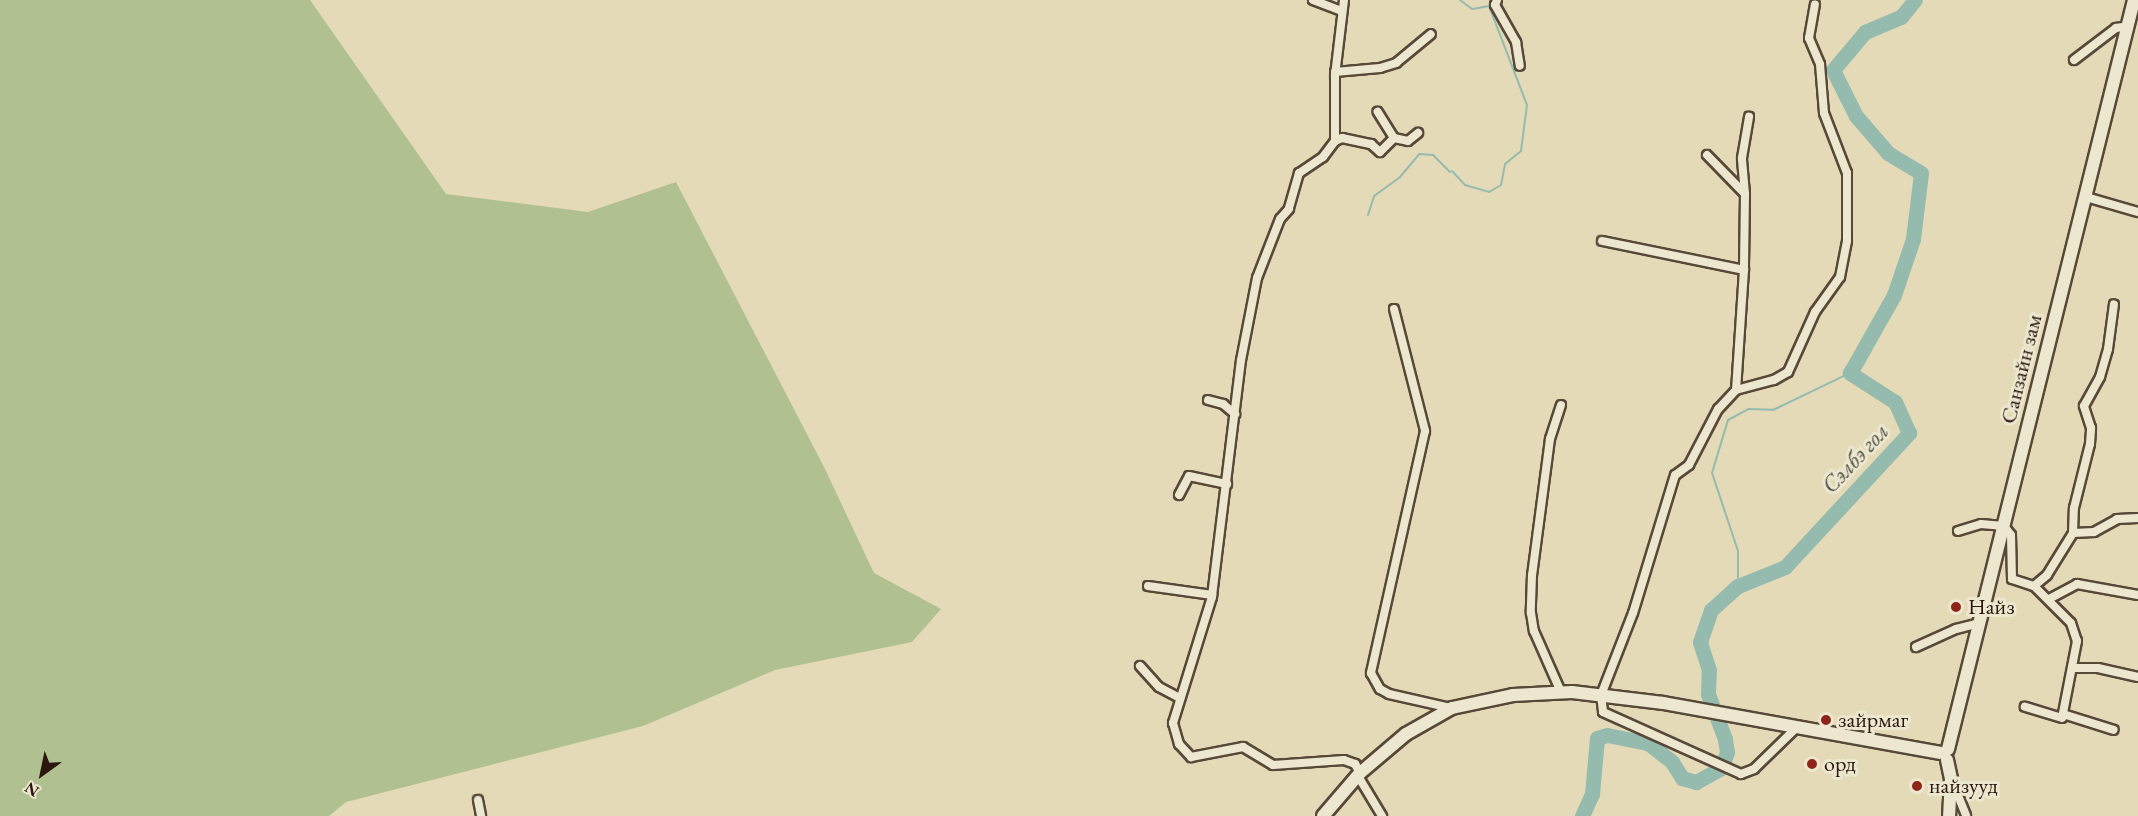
<!DOCTYPE html>
<meta charset="utf-8">
<style>
body{margin:0}
#map{position:relative;width:2138px;height:816px;overflow:hidden;background:#e4dab7;font-family:"EB Garamond",serif}
div>[style]{position:absolute}
[style*='--x']{left:calc(var(--x)*1px);top:calc(var(--y)*1px);width:calc(var(--w)*1px);rotate:calc(var(--a)*1deg)}
.green>*{inset:0;background:#b0c091}
.stream>*{height:2px;margin:-1px;padding:0 1px;transform-origin:1px;border-radius:1px;background:#95bbaf}
.river>*{height:15px;margin:-7.5px;padding:0 7.5px;transform-origin:7.5px;border-radius:7.5px;background:#95bbaf}
.roads{filter:drop-shadow(2px 0 #584838) drop-shadow(-2px 0 #584838) drop-shadow(0 2px #584838) drop-shadow(0 -2px #584838)}
.minor>*{height:8px;margin:-4px;padding:0 4px;transform-origin:4px;border-radius:4px;background:#ede7d0}
.secondary>*{height:12px;margin:-6px;padding:0 6px;transform-origin:6px;border-radius:6px;background:#ede7d0}
.dots>*{width:16px;height:16px;translate:-50% -50%;box-sizing:border-box;border:3px solid #ede7d0;border-radius:50%}
span{translate:-50% -50%;white-space:nowrap;text-align:center;line-height:1.15;-webkit-text-stroke:6px #ede7d0;paint-order:stroke}
.street-label{font-size:22px;color:#2a170d}
.poi-label{font-size:22px;color:#2a170d}
.left{translate:0 -50%;text-align:left}
.water-label{font-size:24px;color:#4f5046;font-style:italic}
.north{position:absolute;left:12px;top:744px;width:60px;height:60px;-webkit-text-stroke:4px #ede7d0;paint-order:stroke;rotate:213deg;font-size:16px;font-weight:700;line-height:24px;text-align:center;color:#2a170d}
.north::after{content:'';display:block;margin:auto;width:21px;height:27px;background:#2a170d;clip-path:polygon(50% 0,100% 100%,50% 72%,0 100%)}
</style>
<div id="map">
<div class="green">
<div style="clip-path:polygon(0 0,310px 0,446px 194px,588px 212px,676px 182px,824px 467px,874px 573px,941px 609px,912px 642px,775px 670px,643px 726px,346px 802px,329px 816px,0 816px)"></div>
</div>
<div class="stream">
<div style="--x:1452;--y:171;--w:19;--a:47"></div>
<div style="--x:1465;--y:185;--w:25;--a:16"></div>
<div style="--x:1489;--y:192;--w:14;--a:-30"></div>
<div style="--x:1501;--y:185;--w:21;--a:-79"></div>
<div style="--x:1505;--y:164;--w:21;--a:-39"></div>
<div style="--x:1521;--y:151;--w:46;--a:-82.6"></div>
<div style="--x:1527;--y:105;--w:106;--a:-111"></div>
<div style="--x:1489;--y:6;--w:17;--a:170"></div>
<div style="--x:1472;--y:9;--w:15;--a:-143"></div>
<div style="--x:1368;--y:215;--w:20;--a:-72"></div>
<div style="--x:1374;--y:196;--w:32;--a:-36"></div>
<div style="--x:1400;--y:177;--w:30;--a:-50"></div>
<div style="--x:1419;--y:154;--w:14;--a:4"></div>
<div style="--x:1433;--y:155;--w:24;--a:45"></div>
<div style="--x:1738;--y:586;--w:35;--a:-90"></div>
<div style="--x:1738;--y:551;--w:82;--a:-108.4"></div>
<div style="--x:1712;--y:473;--w:55;--a:-73.2"></div>
<div style="--x:1728;--y:420;--w:24;--a:-28"></div>
<div style="--x:1749;--y:409;--w:24;--a:2"></div>
<div style="--x:1773;--y:410;--w:85;--a:-25.7"></div>
</div>
<div class="river">
<div style="--x:1582;--y:816;--w:24;--a:-66"></div>
<div style="--x:1592;--y:794;--w:56;--a:-84.9"></div>
<div style="--x:1597;--y:738;--w:10;--a:-17"></div>
<div style="--x:1607;--y:735;--w:42;--a:11"></div>
<div style="--x:1648;--y:743;--w:31;--a:38"></div>
<div style="--x:1672;--y:762;--w:19;--a:58"></div>
<div style="--x:1682;--y:778;--w:15;--a:16"></div>
<div style="--x:1696;--y:782;--w:29;--a:-29"></div>
<div style="--x:1721;--y:768;--w:17;--a:-69"></div>
<div style="--x:1727;--y:752;--w:13;--a:-99"></div>
<div style="--x:1725;--y:739;--w:48;--a:-110.7"></div>
<div style="--x:1708;--y:694;--w:24;--a:-88"></div>
<div style="--x:1709;--y:670;--w:29;--a:-108"></div>
<div style="--x:1700;--y:642;--w:34;--a:-71"></div>
<div style="--x:1711;--y:610;--w:36;--a:-42"></div>
<div style="--x:1738;--y:586;--w:51;--a:-22"></div>
<div style="--x:1785;--y:567;--w:183;--a:-47.2"></div>
<div style="--x:1909;--y:433;--w:34;--a:-114"></div>
<div style="--x:1895;--y:402;--w:54;--a:-147.2"></div>
<div style="--x:1850;--y:373;--w:90;--a:-60.6"></div>
<div style="--x:1894;--y:295;--w:59;--a:-71.3"></div>
<div style="--x:1913;--y:239;--w:66;--a:-83.1"></div>
<div style="--x:1921;--y:173;--w:39;--a:-149"></div>
<div style="--x:1888;--y:153;--w:49;--a:-130.9"></div>
<div style="--x:1856;--y:116;--w:51;--a:-116.6"></div>
<div style="--x:1833;--y:70;--w:50;--a:-49.9"></div>
<div style="--x:1865;--y:32;--w:39;--a:-23"></div>
<div style="--x:1901;--y:17;--w:22;--a:-51"></div>
</div>
<div class="roads">
<div class="minor">
<div style="--x:1313;--y:0;--w:31;--a:21"></div>
<div style="--x:1344;--y:0;--w:77;--a:96.8"></div>
<div style="--x:1335;--y:76;--w:65;--a:90"></div>
<div style="--x:1335;--y:141;--w:20;--a:127"></div>
<div style="--x:1323;--y:157;--w:29;--a:146"></div>
<div style="--x:1299;--y:173;--w:37;--a:106"></div>
<div style="--x:1289;--y:209;--w:13;--a:132"></div>
<div style="--x:1280;--y:219;--w:63;--a:111.3"></div>
<div style="--x:1257;--y:278;--w:84;--a:101"></div>
<div style="--x:1241;--y:360;--w:239;--a:97"></div>
<div style="--x:1212;--y:597;--w:132;--a:107.2"></div>
<div style="--x:1173;--y:723;--w:22;--a:74"></div>
<div style="--x:1179;--y:744;--w:18;--a:47"></div>
<div style="--x:1191;--y:757;--w:53;--a:-10.9"></div>
<div style="--x:1243;--y:747;--w:35;--a:31"></div>
<div style="--x:1273;--y:765;--w:71;--a:-4"></div>
<div style="--x:1344;--y:760;--w:12;--a:20"></div>
<div style="--x:1355;--y:764;--w:10;--a:61"></div>
<div style="--x:1497;--y:0;--w:5;--a:112"></div>
<div style="--x:1495;--y:5;--w:43;--a:60.4"></div>
<div style="--x:1516;--y:42;--w:24;--a:81"></div>
<div style="--x:2074;--y:60;--w:53;--a:-37.3"></div>
<div style="--x:2116;--y:28;--w:12;--a:-9"></div>
<div style="--x:1335;--y:72;--w:45;--a:-5.1"></div>
<div style="--x:1380;--y:68;--w:17;--a:-17"></div>
<div style="--x:1396;--y:63;--w:45;--a:-39.6"></div>
<div style="--x:1394;--y:138;--w:14;--a:12"></div>
<div style="--x:1408;--y:141;--w:13;--a:-39"></div>
<div style="--x:1335;--y:141;--w:8;--a:-23"></div>
<div style="--x:1342;--y:138;--w:30;--a:12"></div>
<div style="--x:1371;--y:144;--w:12;--a:42"></div>
<div style="--x:1380;--y:152;--w:20;--a:-45"></div>
<div style="--x:1394;--y:138;--w:31;--a:-122"></div>
<div style="--x:1707;--y:155;--w:54;--a:45.7"></div>
<div style="--x:1745;--y:194;--w:76;--a:90.8"></div>
<div style="--x:1745;--y:194;--w:36;--a:-95"></div>
<div style="--x:1742;--y:158;--w:42;--a:-80.3"></div>
<div style="--x:2086;--y:197;--w:54;--a:16.1"></div>
<div style="--x:1602;--y:241;--w:145;--a:11.5"></div>
<div style="--x:1744;--y:270;--w:120;--a:93.8"></div>
<div style="--x:1736;--y:390;--w:26;--a:133"></div>
<div style="--x:1718;--y:409;--w:63;--a:117.4"></div>
<div style="--x:1689;--y:465;--w:17;--a:144"></div>
<div style="--x:1675;--y:475;--w:144;--a:106.9"></div>
<div style="--x:1633;--y:613;--w:88;--a:111.3"></div>
<div style="--x:1601;--y:695;--w:17;--a:83"></div>
<div style="--x:1603;--y:712;--w:151;--a:24.2"></div>
<div style="--x:1741;--y:774;--w:14;--a:-21"></div>
<div style="--x:1754;--y:769;--w:59;--a:-44.3"></div>
<div style="--x:1394;--y:309;--w:126;--a:75.7"></div>
<div style="--x:1425;--y:431;--w:248;--a:102.6"></div>
<div style="--x:1371;--y:673;--w:18;--a:61"></div>
<div style="--x:1380;--y:689;--w:10;--a:29"></div>
<div style="--x:1389;--y:694;--w:64;--a:12.7"></div>
<div style="--x:1736;--y:390;--w:39;--a:-15"></div>
<div style="--x:1774;--y:380;--w:16;--a:-30"></div>
<div style="--x:1788;--y:372;--w:66;--a:-65.8"></div>
<div style="--x:1815;--y:312;--w:43;--a:-54.5"></div>
<div style="--x:1840;--y:277;--w:37;--a:-79"></div>
<div style="--x:1847;--y:241;--w:68;--a:-90"></div>
<div style="--x:1847;--y:173;--w:64;--a:-111"></div>
<div style="--x:1824;--y:113;--w:49;--a:-94.7"></div>
<div style="--x:1820;--y:64;--w:28;--a:-113"></div>
<div style="--x:1809;--y:38;--w:34;--a:-80"></div>
<div style="--x:1208;--y:400;--w:16;--a:15"></div>
<div style="--x:1223;--y:404;--w:16;--a:40"></div>
<div style="--x:1561;--y:405;--w:36;--a:108"></div>
<div style="--x:1550;--y:439;--w:137;--a:97.5"></div>
<div style="--x:1532;--y:575;--w:38;--a:92"></div>
<div style="--x:1531;--y:613;--w:18;--a:81"></div>
<div style="--x:1534;--y:631;--w:67;--a:66.1"></div>
<div style="--x:1179;--y:495;--w:21;--a:-62"></div>
<div style="--x:1189;--y:476;--w:39;--a:12"></div>
<div style="--x:1958;--y:531;--w:24;--a:-17"></div>
<div style="--x:1981;--y:524;--w:23;--a:5"></div>
<div style="--x:2004;--y:526;--w:11;--a:52"></div>
<div style="--x:2011;--y:535;--w:44;--a:88.7"></div>
<div style="--x:2012;--y:579;--w:23;--a:18"></div>
<div style="--x:2034;--y:586;--w:52;--a:45"></div>
<div style="--x:2071;--y:623;--w:19;--a:72"></div>
<div style="--x:2077;--y:641;--w:78;--a:101"></div>
<div style="--x:2062;--y:718;--w:39;--a:-163"></div>
<div style="--x:2073;--y:533;--w:21;--a:-3"></div>
<div style="--x:2094;--y:532;--w:26;--a:-29"></div>
<div style="--x:2117;--y:519;--w:21;--a:-3"></div>
<div style="--x:1148;--y:586;--w:65;--a:8"></div>
<div style="--x:2034;--y:586;--w:17;--a:-40"></div>
<div style="--x:2047;--y:575;--w:49;--a:-58.2"></div>
<div style="--x:2073;--y:533;--w:25;--a:-88"></div>
<div style="--x:2074;--y:508;--w:66;--a:-76"></div>
<div style="--x:2090;--y:444;--w:16;--a:-86"></div>
<div style="--x:2091;--y:428;--w:23;--a:-108"></div>
<div style="--x:2084;--y:406;--w:33;--a:-61"></div>
<div style="--x:2100;--y:377;--w:29;--a:-74"></div>
<div style="--x:2108;--y:349;--w:45;--a:-82.4"></div>
<div style="--x:2049;--y:599;--w:32;--a:-28"></div>
<div style="--x:2077;--y:584;--w:62;--a:10.2"></div>
<div style="--x:1916;--y:647;--w:44;--a:-24.2"></div>
<div style="--x:1956;--y:629;--w:25;--a:-14"></div>
<div style="--x:1140;--y:666;--w:28;--a:48"></div>
<div style="--x:1159;--y:687;--w:24;--a:28"></div>
<div style="--x:2072;--y:668;--w:26;--a:0"></div>
<div style="--x:2098;--y:668;--w:41;--a:12.7"></div>
<div style="--x:2063;--y:714;--w:53;--a:17.4"></div>
<div style="--x:1358;--y:776;--w:47;--a:59"></div>
<div style="--x:1953;--y:783;--w:35;--a:68"></div>
<div style="--x:478;--y:800;--w:16;--a:79"></div>
</div>
<div class="secondary">
<div style="--x:1948;--y:749;--w:772;--a:-76.05"></div>
<div style="--x:1947;--y:760;--w:19;--a:78"></div>
<div style="--x:1951;--y:779;--w:37;--a:93"></div>
<div style="--x:1323;--y:816;--w:57;--a:-49.3"></div>
<div style="--x:1360;--y:773;--w:60;--a:-40.3"></div>
<div style="--x:1406;--y:734;--w:53;--a:-29.5"></div>
<div style="--x:1452;--y:708;--w:62;--a:-12"></div>
<div style="--x:1513;--y:695;--w:59;--a:-2.9"></div>
<div style="--x:1572;--y:692;--w:92;--a:6.9"></div>
<div style="--x:1663;--y:703;--w:282;--a:10.2"></div>
</div>
</div>
<div class="dots">
<div style="left:1956px;top:607px;background:#8f2418"></div>
<div style="left:1826px;top:720px;background:#8f2418"></div>
<div style="left:1812px;top:764px;background:#8f2418"></div>
<div style="left:1917px;top:786px;background:#8f2418"></div>
</div>
<div class="street-label">
<span style="left:2021px;top:369px;rotate:-76deg">Санзайн зам</span>
</div>
<div class="poi-label">
<span class="left" style="left:1968px;top:607px">Найз</span>
<span class="left" style="left:1838px;top:720px">зайрмаг</span>
<span class="left" style="left:1824px;top:764px">орд</span>
<span class="left" style="left:1929px;top:786px">найзууд</span>
</div>
<div class="water-label">
<span style="left:1855px;top:458px;rotate:-47deg">Сэлбэ гол</span>
</div>
<div class="north">N</div>
</div>
